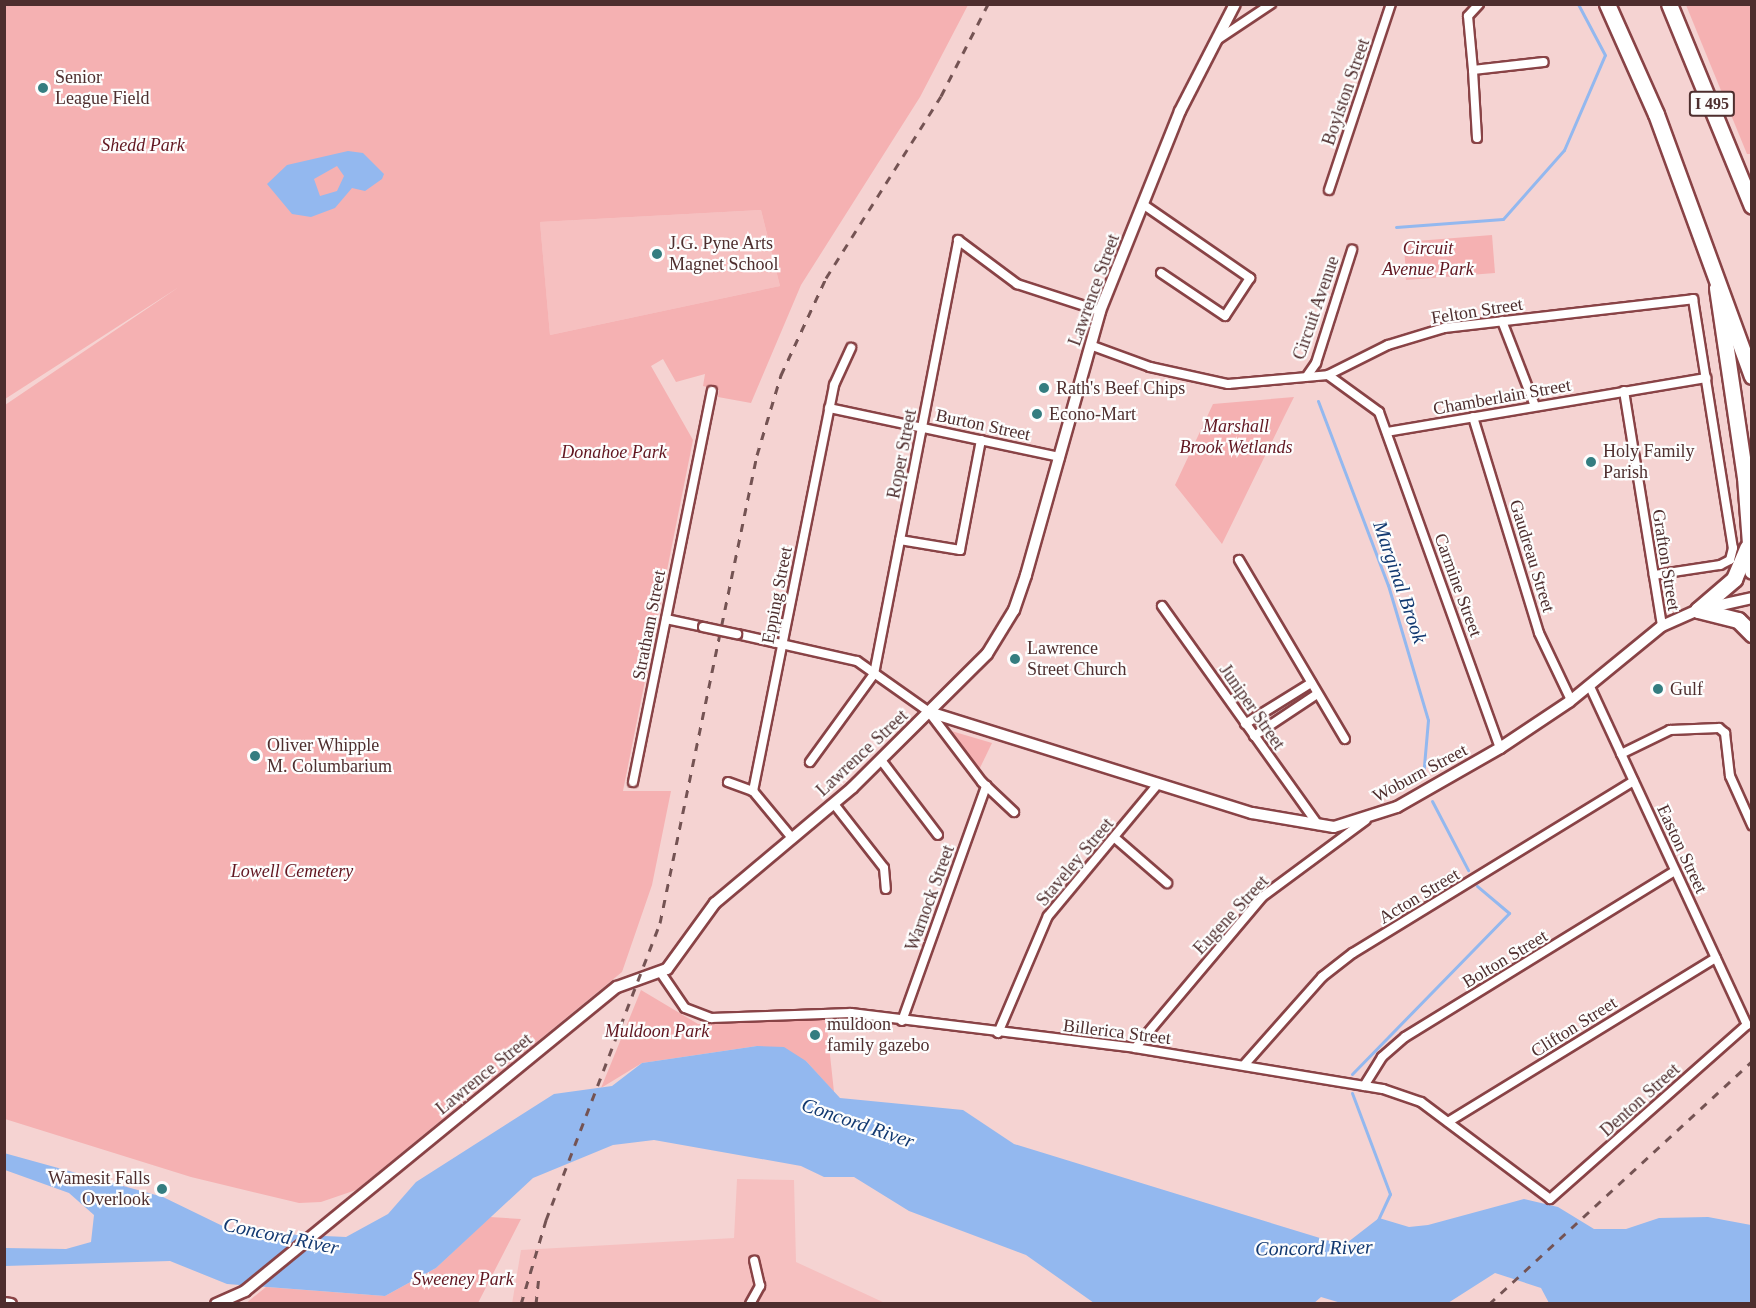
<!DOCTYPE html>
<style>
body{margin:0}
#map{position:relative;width:1756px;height:1308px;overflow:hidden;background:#f5d3d2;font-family:Georgia,serif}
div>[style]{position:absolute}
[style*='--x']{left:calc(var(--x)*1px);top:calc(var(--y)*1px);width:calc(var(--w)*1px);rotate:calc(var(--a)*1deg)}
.built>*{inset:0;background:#f6c0c0}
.green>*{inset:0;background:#f5b1b2}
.water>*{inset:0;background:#93b8ef}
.stream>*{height:3px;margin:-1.5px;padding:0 1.5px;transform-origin:1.5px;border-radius:1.5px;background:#93b8ef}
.roads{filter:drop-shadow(2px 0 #894346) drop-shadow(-2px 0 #894346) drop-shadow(0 2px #894346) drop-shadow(0 -2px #894346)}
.street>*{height:8px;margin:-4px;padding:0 4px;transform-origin:4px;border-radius:4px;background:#fff}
.secondary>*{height:10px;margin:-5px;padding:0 5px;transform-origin:5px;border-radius:5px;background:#fff}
.highway>*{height:15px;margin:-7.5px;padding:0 7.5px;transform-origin:7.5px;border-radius:7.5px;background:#fff}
.rail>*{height:3px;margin-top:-1.5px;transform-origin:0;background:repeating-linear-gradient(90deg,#745353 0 8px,transparent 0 16px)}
.bridges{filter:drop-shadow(2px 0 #894346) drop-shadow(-2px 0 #894346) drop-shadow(0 2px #894346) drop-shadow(0 -2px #894346)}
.street-bridge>*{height:8px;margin:-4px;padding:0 4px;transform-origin:4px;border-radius:4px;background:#fff}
.dots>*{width:16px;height:16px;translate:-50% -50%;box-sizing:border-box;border:3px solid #fdfdfd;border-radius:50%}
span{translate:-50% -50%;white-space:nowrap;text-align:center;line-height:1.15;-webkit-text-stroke:4.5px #fdfdfd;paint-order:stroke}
.shield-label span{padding:2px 4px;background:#fdfdfd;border:2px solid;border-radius:4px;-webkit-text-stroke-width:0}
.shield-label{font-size:16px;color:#4e2e2e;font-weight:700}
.poi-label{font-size:18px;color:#4e2e2e}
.left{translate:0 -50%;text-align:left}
.right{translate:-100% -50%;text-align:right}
.street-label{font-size:18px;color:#4e2e2e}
.park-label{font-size:18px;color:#611620;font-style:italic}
.water-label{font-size:20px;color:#123971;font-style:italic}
.frame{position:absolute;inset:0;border:6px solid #4e2e2e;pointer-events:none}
</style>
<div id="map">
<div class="built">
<div style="clip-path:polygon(761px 210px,780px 286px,550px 335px,540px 222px)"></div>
<div style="clip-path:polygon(737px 1179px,794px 1180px,796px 1262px,885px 1303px,512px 1304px,521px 1250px,734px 1238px)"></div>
</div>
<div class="green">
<div style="clip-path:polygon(evenodd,5px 5px,968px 5px,920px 97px,801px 285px,751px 403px,718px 397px,719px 390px,703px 386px,705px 374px,676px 382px,663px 359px,651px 366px,693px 440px,623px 791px,671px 791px,652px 885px,622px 972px,356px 1190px,321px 1202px,299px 1203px,191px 1177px,5px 1119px,5px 405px,179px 287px,5px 399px,5px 5px,761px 210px,780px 286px,550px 335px,540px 222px,761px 210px)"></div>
<div style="clip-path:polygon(1686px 5px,1751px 5px,1751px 154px,1747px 154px)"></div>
<div style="clip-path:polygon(1492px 235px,1495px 273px,1406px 280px,1404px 242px)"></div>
<div style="clip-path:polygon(1294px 397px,1284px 417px,1222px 544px,1175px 485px,1213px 404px)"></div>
<div style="clip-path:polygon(948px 730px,992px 743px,978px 772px)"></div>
<div style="clip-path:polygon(641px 990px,698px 1024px,826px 1018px,834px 1092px,806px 1061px,757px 1046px,642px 1063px,601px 1088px)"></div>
<div style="clip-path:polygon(490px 1217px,521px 1219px,478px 1303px,245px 1304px,266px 1287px,385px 1296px,436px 1268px)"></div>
</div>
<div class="water">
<div style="clip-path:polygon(evenodd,348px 151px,363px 153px,384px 174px,382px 179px,365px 191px,352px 188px,335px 208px,311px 217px,292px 214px,267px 184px,287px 165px,348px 151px,337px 166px,344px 176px,337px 191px,320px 196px,314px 179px,337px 166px)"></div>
<div style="clip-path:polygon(757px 1046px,784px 1047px,806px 1061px,840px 1098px,963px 1110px,1014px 1144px,1333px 1242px,1348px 1242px,1379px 1218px,1409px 1227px,1428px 1225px,1524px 1199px,1558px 1207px,1594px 1229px,1626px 1229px,1659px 1218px,1708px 1217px,1751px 1225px,1751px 1303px,1549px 1303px,1541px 1288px,1495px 1273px,1448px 1303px,1341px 1303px,1321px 1297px,1313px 1304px,1094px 1303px,1026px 1255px,909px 1211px,854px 1177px,824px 1177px,801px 1166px,654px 1140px,613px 1145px,533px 1178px,436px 1268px,385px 1296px,227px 1284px,170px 1261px,5px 1266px,5px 1248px,66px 1249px,91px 1242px,94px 1215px,69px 1193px,5px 1170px,4px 1153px,163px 1197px,235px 1232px,346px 1237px,388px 1214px,416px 1182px,554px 1094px,612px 1086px,642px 1063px)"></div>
</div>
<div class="stream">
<div style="--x:1396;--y:227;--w:107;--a:-4.3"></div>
<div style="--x:1503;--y:219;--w:92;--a:-48.5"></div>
<div style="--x:1564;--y:150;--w:103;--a:-66.7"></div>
<div style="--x:1605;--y:55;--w:58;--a:-117.9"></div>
<div style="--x:1318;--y:401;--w:197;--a:69.2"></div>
<div style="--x:1388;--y:585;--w:141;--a:73.5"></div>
<div style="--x:1428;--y:720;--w:57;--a:95"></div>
<div style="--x:1432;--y:801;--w:78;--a:62.4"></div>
<div style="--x:1352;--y:1074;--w:225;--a:-45.7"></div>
<div style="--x:1509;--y:913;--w:42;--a:-139.8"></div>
<div style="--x:1352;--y:1093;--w:108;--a:69.4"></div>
<div style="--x:1390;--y:1194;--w:29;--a:115"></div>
</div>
<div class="roads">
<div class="street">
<div style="--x:1217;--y:40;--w:65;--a:-33.7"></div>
<div style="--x:1473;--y:70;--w:54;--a:-95.3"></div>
<div style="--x:1468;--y:16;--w:16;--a:-47"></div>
<div style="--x:1477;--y:138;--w:68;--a:-93.4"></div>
<div style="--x:1473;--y:70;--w:71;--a:-6.4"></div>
<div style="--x:1329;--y:190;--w:196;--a:-71.6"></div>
<div style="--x:1144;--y:205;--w:129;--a:34.6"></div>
<div style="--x:1250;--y:278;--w:45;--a:123.3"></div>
<div style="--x:1225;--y:316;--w:77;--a:-146.1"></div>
<div style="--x:1502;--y:321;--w:91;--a:68.8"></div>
<div style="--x:1090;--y:345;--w:64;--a:20.1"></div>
<div style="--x:1150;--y:367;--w:80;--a:12.3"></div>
<div style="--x:1228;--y:384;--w:100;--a:-5.1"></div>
<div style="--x:1328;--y:375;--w:67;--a:-26.6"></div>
<div style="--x:1388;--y:345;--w:59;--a:-16.9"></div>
<div style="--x:1444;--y:328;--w:251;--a:-6.6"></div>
<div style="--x:1693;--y:299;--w:252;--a:80.9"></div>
<div style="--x:1733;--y:548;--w:12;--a:104"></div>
<div style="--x:1730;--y:560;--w:11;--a:153"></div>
<div style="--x:1720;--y:565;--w:67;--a:171.4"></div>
<div style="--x:1328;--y:375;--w:63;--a:36"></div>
<div style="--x:1379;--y:412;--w:357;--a:70.2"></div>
<div style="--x:1307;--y:376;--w:16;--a:-55"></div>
<div style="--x:1316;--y:363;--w:119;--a:-72.3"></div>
<div style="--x:1624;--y:391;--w:238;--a:80.8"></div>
<div style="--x:829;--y:408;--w:236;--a:12"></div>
<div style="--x:1473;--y:417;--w:226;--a:73"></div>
<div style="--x:1539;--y:633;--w:74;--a:64.5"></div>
<div style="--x:1387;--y:432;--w:324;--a:-9.6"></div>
<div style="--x:900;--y:540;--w:61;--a:9.5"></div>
<div style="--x:960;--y:550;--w:112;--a:-79.2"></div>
<div style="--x:1239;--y:560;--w:208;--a:59.4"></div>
<div style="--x:1162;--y:606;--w:269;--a:54.5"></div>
<div style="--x:666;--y:619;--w:38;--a:12"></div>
<div style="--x:737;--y:634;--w:123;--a:12.7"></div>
<div style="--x:857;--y:661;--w:88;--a:35.3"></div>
<div style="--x:929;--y:712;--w:88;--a:52.9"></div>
<div style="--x:982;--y:782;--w:44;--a:43.2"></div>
<div style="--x:1245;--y:724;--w:78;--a:-31.8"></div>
<div style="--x:1254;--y:736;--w:76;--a:-33.7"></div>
<div style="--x:1621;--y:754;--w:55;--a:-26.1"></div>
<div style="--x:1670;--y:730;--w:49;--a:-2.3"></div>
<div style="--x:1719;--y:728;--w:8;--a:40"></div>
<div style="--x:1725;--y:733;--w:43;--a:83.4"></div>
<div style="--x:1730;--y:776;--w:54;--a:65.8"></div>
<div style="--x:881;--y:760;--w:94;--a:52.8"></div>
<div style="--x:810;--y:762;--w:109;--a:-54"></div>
<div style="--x:874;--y:674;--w:442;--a:-79"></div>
<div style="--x:958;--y:240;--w:74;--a:36.7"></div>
<div style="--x:1017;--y:284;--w:87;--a:18"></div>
<div style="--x:633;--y:782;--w:399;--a:-78.6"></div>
<div style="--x:728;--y:782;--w:27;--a:20"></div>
<div style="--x:834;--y:804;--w:81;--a:52"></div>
<div style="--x:884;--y:868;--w:21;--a:85"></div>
<div style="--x:792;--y:838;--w:61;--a:-129.7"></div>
<div style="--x:753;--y:791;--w:414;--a:-78.7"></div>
<div style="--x:834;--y:385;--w:41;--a:-65.3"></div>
<div style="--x:1115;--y:838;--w:69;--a:40.9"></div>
<div style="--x:661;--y:973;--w:42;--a:55.6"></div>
<div style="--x:685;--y:1008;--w:28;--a:21"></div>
<div style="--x:711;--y:1018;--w:140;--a:-2"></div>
<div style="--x:851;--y:1013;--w:286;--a:7"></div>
<div style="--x:1135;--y:1048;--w:251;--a:9.4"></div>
<div style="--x:1383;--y:1089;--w:40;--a:18.9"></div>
<div style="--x:1421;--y:1102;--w:161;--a:36.9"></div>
<div style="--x:1550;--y:1199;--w:263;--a:-41.5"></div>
<div style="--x:1747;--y:1025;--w:374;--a:-114.9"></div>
<div style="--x:902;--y:1021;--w:250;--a:-70.3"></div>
<div style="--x:998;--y:1033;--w:127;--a:-66.9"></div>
<div style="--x:1048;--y:916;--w:172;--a:-50.2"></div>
<div style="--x:1135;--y:1048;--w:197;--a:-49.9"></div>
<div style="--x:1262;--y:897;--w:129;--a:-36.5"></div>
<div style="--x:1244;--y:1065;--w:118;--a:-48.4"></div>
<div style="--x:1322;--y:977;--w:39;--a:-38"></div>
<div style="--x:1353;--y:953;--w:329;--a:-31.5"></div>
<div style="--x:1364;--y:1086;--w:34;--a:-58"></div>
<div style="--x:1382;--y:1057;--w:30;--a:-41"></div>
<div style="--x:1405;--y:1037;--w:317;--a:-31.6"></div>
<div style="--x:1448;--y:1122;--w:314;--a:-31.5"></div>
<div style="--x:750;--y:1304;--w:21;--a:-61"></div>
<div style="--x:760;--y:1286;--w:26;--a:-103"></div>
</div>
<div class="secondary">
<div style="--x:929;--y:712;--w:338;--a:17.4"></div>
<div style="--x:1252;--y:813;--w:83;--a:9.7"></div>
<div style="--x:1334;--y:827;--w:66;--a:-17.6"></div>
<div style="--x:1397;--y:807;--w:119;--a:-29.8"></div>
<div style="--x:1500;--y:748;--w:83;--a:-33.7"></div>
<div style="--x:1569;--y:702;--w:120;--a:-39.3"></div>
<div style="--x:1662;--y:626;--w:39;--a:-24"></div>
<div style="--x:1698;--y:610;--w:55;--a:-12.5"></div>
<div style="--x:4;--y:1303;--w:7;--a:8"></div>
<div style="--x:216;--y:1304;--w:32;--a:-24"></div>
<div style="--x:245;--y:1291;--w:480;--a:-39.3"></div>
<div style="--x:617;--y:987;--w:53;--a:-19.8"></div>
<div style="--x:667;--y:969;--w:82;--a:-54"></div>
<div style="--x:715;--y:903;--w:179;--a:-40"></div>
<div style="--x:852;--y:788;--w:190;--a:-44.8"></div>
<div style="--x:987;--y:654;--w:52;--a:-58.5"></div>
<div style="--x:1014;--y:610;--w:37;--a:-71"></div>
<div style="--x:1026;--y:575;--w:274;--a:-74.3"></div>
<div style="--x:1100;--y:311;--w:215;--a:-68.2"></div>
<div style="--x:1180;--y:111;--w:120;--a:-62.8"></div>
</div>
<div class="highway">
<div style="--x:1607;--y:4;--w:120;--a:66"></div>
<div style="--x:1656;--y:114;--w:279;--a:69.9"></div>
<div style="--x:1669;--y:4;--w:218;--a:67.7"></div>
<div style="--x:1717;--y:288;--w:191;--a:81.6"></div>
<div style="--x:1745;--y:477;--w:94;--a:85.7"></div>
<div style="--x:1698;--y:610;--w:48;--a:-40.7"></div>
<div style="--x:1734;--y:579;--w:34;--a:-67"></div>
<div style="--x:1698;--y:610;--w:41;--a:14"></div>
<div style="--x:1738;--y:620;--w:20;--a:45"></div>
</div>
</div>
<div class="rail">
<div style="--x:521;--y:1304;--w:88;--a:-73.4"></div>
<div style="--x:546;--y:1220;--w:318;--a:-69"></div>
<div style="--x:660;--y:923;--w:478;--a:-78.3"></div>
<div style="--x:757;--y:455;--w:84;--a:-73.3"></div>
<div style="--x:781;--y:375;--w:107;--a:-65.1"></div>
<div style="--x:826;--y:278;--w:215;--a:-57.7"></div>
<div style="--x:941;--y:96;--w:103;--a:-62.9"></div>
<div style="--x:536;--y:1304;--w:28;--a:-84"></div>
<div style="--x:1489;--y:1304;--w:358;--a:-42.7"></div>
</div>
<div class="bridges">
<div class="street-bridge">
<div style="--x:703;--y:627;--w:35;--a:12"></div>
</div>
</div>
<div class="dots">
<div style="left:43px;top:88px;background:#347d80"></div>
<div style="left:657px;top:254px;background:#347d80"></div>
<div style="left:1044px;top:388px;background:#347d80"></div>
<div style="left:1037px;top:414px;background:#347d80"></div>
<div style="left:1591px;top:462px;background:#347d80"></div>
<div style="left:1015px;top:659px;background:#347d80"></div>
<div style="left:1658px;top:689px;background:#347d80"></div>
<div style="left:255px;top:756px;background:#347d80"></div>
<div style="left:815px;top:1035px;background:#347d80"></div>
<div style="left:162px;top:1189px;background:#347d80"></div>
</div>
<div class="shield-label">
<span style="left:1712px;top:104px">I 495</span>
</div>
<div class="poi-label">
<span class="left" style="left:55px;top:88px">Senior<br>League Field</span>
<span class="left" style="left:669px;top:254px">J.G. Pyne Arts<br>Magnet School</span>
<span class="left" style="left:1056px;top:388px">Rath's Beef Chips</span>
<span class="left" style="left:1049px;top:414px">Econo-Mart</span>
<span class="left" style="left:1603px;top:462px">Holy Family<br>Parish</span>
<span class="left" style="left:1027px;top:659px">Lawrence<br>Street Church</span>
<span class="left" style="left:1670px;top:689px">Gulf</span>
<span class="left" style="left:267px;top:756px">Oliver Whipple<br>M. Columbarium</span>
<span class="left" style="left:827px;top:1035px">muldoon<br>family gazebo</span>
<span class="right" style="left:150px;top:1189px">Wamesit Falls<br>Overlook</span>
</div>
<div class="street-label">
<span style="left:1346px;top:92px;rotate:-71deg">Boylston Street</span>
<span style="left:1094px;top:290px;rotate:-70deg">Lawrence Street</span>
<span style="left:1316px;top:308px;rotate:-71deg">Circuit Avenue</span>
<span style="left:1477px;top:311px;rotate:-9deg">Felton Street</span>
<span style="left:1502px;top:397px;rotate:-10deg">Chamberlain Street</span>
<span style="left:983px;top:425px;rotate:12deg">Burton Street</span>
<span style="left:902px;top:454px;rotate:-79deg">Roper Street</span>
<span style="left:1532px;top:556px;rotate:73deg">Gaudreau Street</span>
<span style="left:1666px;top:560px;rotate:81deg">Grafton Street</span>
<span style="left:1458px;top:585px;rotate:70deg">Carmine Street</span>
<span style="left:777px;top:595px;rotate:-79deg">Epping Street</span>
<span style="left:649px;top:625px;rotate:-79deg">Stratham Street</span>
<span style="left:1252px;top:707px;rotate:55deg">Juniper Street</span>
<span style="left:862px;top:753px;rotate:-43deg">Lawrence Street</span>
<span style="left:1420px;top:773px;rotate:-28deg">Woburn Street</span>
<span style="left:1682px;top:849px;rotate:65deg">Easton Street</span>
<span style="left:1075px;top:862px;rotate:-50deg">Staveley Street</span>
<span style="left:1419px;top:896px;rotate:-31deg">Acton Street</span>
<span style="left:930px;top:898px;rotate:-70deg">Warnock Street</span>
<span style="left:1231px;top:915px;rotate:-47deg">Eugene Street</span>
<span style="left:1505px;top:959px;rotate:-31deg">Bolton Street</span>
<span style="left:1574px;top:1027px;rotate:-32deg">Clifton Street</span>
<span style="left:1117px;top:1032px;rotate:7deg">Billerica Street</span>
<span style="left:484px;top:1074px;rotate:-39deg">Lawrence Street</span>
<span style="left:1640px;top:1100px;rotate:-42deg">Denton Street</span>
</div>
<div class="park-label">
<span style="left:143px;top:145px">Shedd Park</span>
<span style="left:1428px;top:259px">Circuit<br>Avenue Park</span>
<span style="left:1236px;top:437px">Marshall<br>Brook Wetlands</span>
<span style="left:614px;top:452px">Donahoe Park</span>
<span style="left:292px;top:871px">Lowell Cemetery</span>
<span style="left:657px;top:1031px">Muldoon Park</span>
<span style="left:463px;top:1279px">Sweeney Park</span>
</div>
<div class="water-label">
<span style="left:1400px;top:582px;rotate:71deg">Marginal Brook</span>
<span style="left:858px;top:1123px;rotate:19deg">Concord River</span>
<span style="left:281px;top:1236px;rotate:12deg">Concord River</span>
<span style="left:1314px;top:1248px;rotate:-1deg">Concord River</span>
</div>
<div class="frame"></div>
</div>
